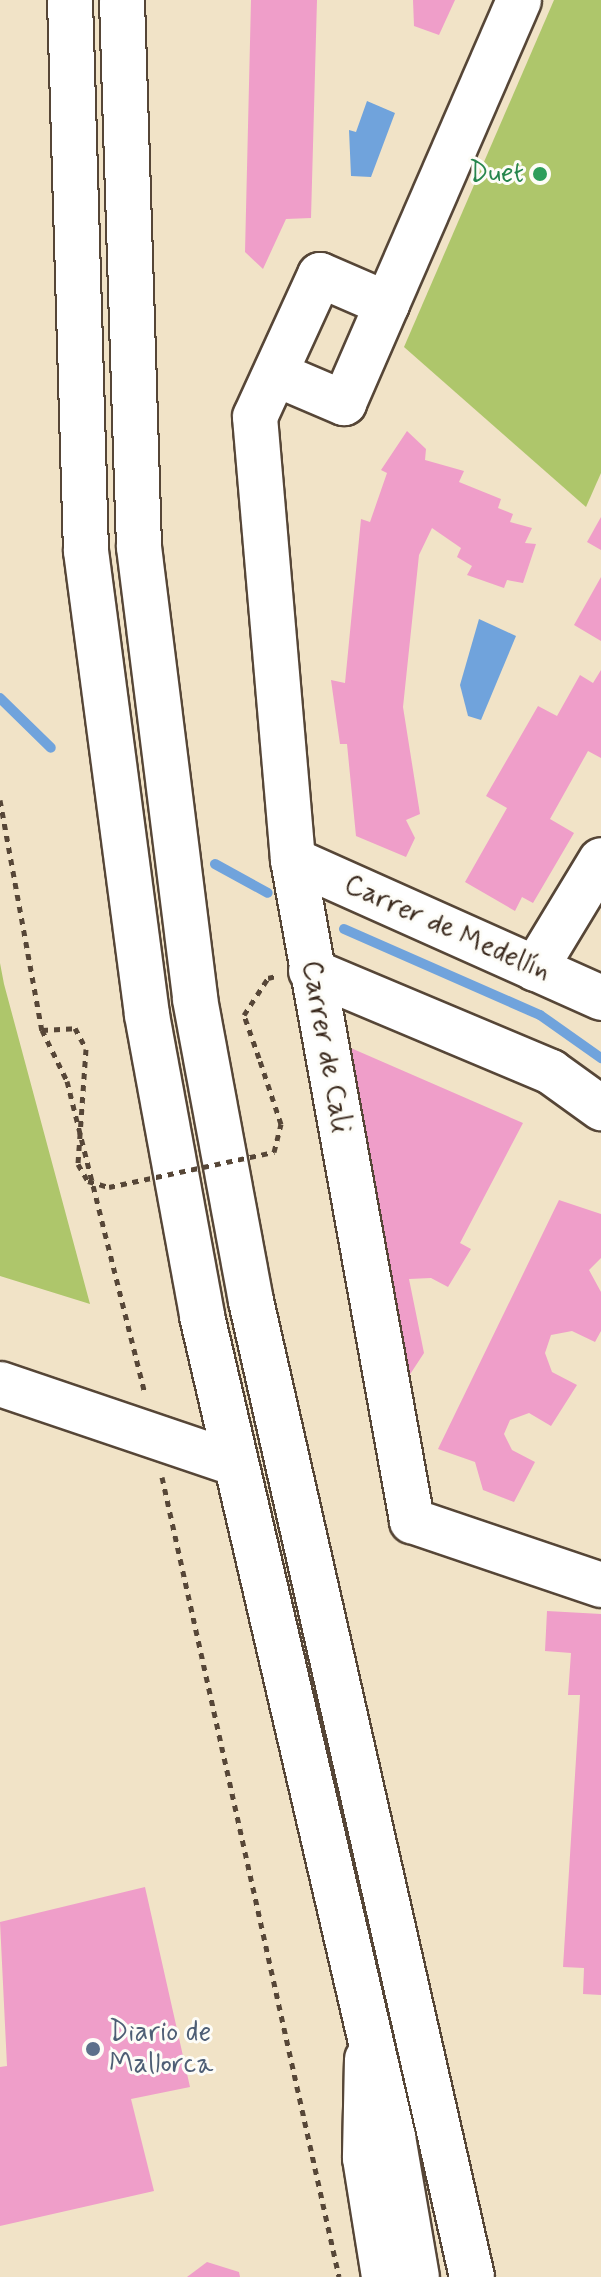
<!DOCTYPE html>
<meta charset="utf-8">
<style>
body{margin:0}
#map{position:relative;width:601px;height:2277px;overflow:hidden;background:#f1e3c7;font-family:Mynerve,sans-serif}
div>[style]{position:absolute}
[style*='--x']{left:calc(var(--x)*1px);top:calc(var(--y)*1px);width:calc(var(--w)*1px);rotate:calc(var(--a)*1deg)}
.green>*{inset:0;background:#aec66b}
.water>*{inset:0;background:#70a3dc}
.stream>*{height:10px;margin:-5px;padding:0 5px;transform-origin:5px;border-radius:5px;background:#70a3dc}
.building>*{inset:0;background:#ef9ec9}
.path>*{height:5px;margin-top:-2.5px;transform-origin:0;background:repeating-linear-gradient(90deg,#564637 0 6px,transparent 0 12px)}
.roads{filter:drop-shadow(2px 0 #564637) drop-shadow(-2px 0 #564637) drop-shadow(0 2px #564637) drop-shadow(0 -2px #564637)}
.minor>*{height:44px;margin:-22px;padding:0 22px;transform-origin:22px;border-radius:22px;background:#fff}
.highway>*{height:44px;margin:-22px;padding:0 22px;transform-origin:22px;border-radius:22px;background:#fff}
.path-bridge>*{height:5px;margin-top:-2.5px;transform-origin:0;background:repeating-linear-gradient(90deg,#564637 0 6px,transparent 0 12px)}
.dots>*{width:22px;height:22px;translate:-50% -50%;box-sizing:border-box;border:4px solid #fdfcf7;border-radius:50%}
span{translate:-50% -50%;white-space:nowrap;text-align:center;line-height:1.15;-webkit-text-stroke:6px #fdfcf7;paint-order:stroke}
.leisure-label{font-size:28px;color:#27864d}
.right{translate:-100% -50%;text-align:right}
.street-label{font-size:28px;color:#3b2a1e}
.service-label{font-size:28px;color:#4e5e75}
.left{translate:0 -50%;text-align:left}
</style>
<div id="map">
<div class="green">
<div style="clip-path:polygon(554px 0,601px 0,601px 473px,586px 507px,404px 347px)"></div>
<div style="clip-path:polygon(0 963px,4px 984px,90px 1304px,0 1276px)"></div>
</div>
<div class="water">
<div style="clip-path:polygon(367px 101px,395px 113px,371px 177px,351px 176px,349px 130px,356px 132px)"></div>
<div style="clip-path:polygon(479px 619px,516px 636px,481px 720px,468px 716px,460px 685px)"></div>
</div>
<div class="stream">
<div style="--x:0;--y:698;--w:71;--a:44.4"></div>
<div style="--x:215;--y:864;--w:60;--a:28.7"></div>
<div style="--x:344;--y:929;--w:214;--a:23.7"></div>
<div style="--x:540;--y:1015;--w:75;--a:35.2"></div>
</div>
<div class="building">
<div style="clip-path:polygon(251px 0,317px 0,311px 218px,286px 219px,263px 269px,245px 252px)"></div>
<div style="clip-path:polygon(413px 0,455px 0,439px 35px,414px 26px)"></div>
<div style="clip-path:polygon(407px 431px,426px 449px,425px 460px,464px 471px,459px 482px,501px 499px,498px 508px,513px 514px,510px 522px,532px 528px,525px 543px,536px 544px,523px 583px,507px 580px,504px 588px,467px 575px,472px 566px,457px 557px,461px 548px,432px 528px,419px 555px,403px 707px,420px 814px,406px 820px,415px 838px,406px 857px,356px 836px,347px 744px,340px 744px,331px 680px,345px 683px,361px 519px,370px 522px,387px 473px,381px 470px)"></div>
<div style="clip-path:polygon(601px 517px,601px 550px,587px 542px)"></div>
<div style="clip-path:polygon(601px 577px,601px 641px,574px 625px)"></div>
<div style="clip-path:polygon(601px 670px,601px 758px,588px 751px,550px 819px,574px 833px,533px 903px,522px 897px,515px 911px,465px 882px,507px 808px,486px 796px,538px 706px,557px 716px,580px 675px,593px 683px)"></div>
<div style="clip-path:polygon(337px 1042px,523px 1123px,460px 1243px,471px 1249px,448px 1287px,431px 1278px,409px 1279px,424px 1353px,405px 1382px)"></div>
<div style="clip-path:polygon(559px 1200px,601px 1214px,601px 1258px,589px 1270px,601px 1292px,601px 1331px,595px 1342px,572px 1331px,551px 1335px,545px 1353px,552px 1372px,577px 1385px,551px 1426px,529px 1413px,510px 1420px,504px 1434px,512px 1450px,535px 1462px,514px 1502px,483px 1490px,475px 1462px,438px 1449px)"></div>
<div style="clip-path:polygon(547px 1611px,601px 1614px,601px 1995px,583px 1994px,584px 1968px,563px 1967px,580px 1695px,568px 1695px,571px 1653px,545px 1651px)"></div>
<div style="clip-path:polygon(145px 1887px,190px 2087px,131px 2099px,154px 2191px,0 2226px,0 2067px,7px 2066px,0 1922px)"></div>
<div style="clip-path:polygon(207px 2262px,239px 2272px,240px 2277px,187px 2277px)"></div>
</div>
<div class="path">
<div style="--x:0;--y:800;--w:234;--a:79.7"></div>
<div style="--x:42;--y:1030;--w:57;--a:63.9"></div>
<div style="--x:67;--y:1081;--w:322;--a:76"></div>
<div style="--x:42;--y:1030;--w:33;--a:-3"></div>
<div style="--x:75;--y:1028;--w:24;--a:62"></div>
<div style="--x:259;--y:1058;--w:46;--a:-109.2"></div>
<div style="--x:244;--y:1015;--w:44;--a:-57"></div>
<div style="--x:268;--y:978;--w:8;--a:-14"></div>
<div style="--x:162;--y:1477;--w:819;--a:77.52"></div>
</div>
<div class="roads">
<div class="minor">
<div style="--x:387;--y:304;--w:331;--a:-66.5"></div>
<div style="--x:278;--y:375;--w:72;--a:23"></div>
<div style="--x:344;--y:403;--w:108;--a:-66.5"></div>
<div style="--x:387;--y:304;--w:73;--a:-156.6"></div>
<div style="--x:320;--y:275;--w:156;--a:114.6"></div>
<div style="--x:255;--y:417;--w:445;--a:85.1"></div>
<div style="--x:293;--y:860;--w:672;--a:79.79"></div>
<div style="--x:412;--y:1521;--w:200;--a:18.7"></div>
<div style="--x:293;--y:860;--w:338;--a:24.1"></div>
<div style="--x:535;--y:969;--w:127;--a:-58.8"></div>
<div style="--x:311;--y:971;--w:260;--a:22.8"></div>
<div style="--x:551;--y:1072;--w:62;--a:35.8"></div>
<div style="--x:0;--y:1384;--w:247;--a:18.7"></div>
<div style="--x:367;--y:2059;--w:99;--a:91.2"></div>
<div style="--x:365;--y:2158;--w:121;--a:80.9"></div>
</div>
<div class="highway">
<div style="--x:70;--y:0;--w:551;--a:88.34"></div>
<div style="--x:86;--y:551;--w:468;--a:82.5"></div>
<div style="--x:147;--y:1015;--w:306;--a:79.6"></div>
<div style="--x:202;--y:1316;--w:843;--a:76.9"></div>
<div style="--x:393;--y:2137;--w:142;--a:80.3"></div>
<div style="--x:122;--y:0;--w:547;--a:88.22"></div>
<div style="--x:139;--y:547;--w:455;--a:82.9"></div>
<div style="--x:195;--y:999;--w:307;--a:79.5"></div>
<div style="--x:251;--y:1301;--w:1001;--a:77.24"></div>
</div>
</div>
<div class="path-bridge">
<div style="--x:86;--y:1049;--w:115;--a:94"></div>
<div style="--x:78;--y:1164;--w:20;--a:60"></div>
<div style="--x:88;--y:1181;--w:22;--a:16"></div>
<div style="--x:109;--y:1187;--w:169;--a:-12"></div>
<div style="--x:274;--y:1152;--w:29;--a:-76"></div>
<div style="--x:281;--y:1124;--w:70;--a:-108.4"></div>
</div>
<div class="dots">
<div style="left:540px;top:174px;background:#2e9e5b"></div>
<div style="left:93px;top:2049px;background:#5c6f8a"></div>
</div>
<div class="leisure-label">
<span class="right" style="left:524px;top:174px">Duet</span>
</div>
<div class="street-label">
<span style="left:447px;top:929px;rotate:24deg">Carrer de Medellín</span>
<span style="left:325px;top:1047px;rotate:80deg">Carrer de Cali</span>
</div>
<div class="service-label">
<span class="left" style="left:109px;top:2049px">Diario de<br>Mallorca</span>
</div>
</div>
